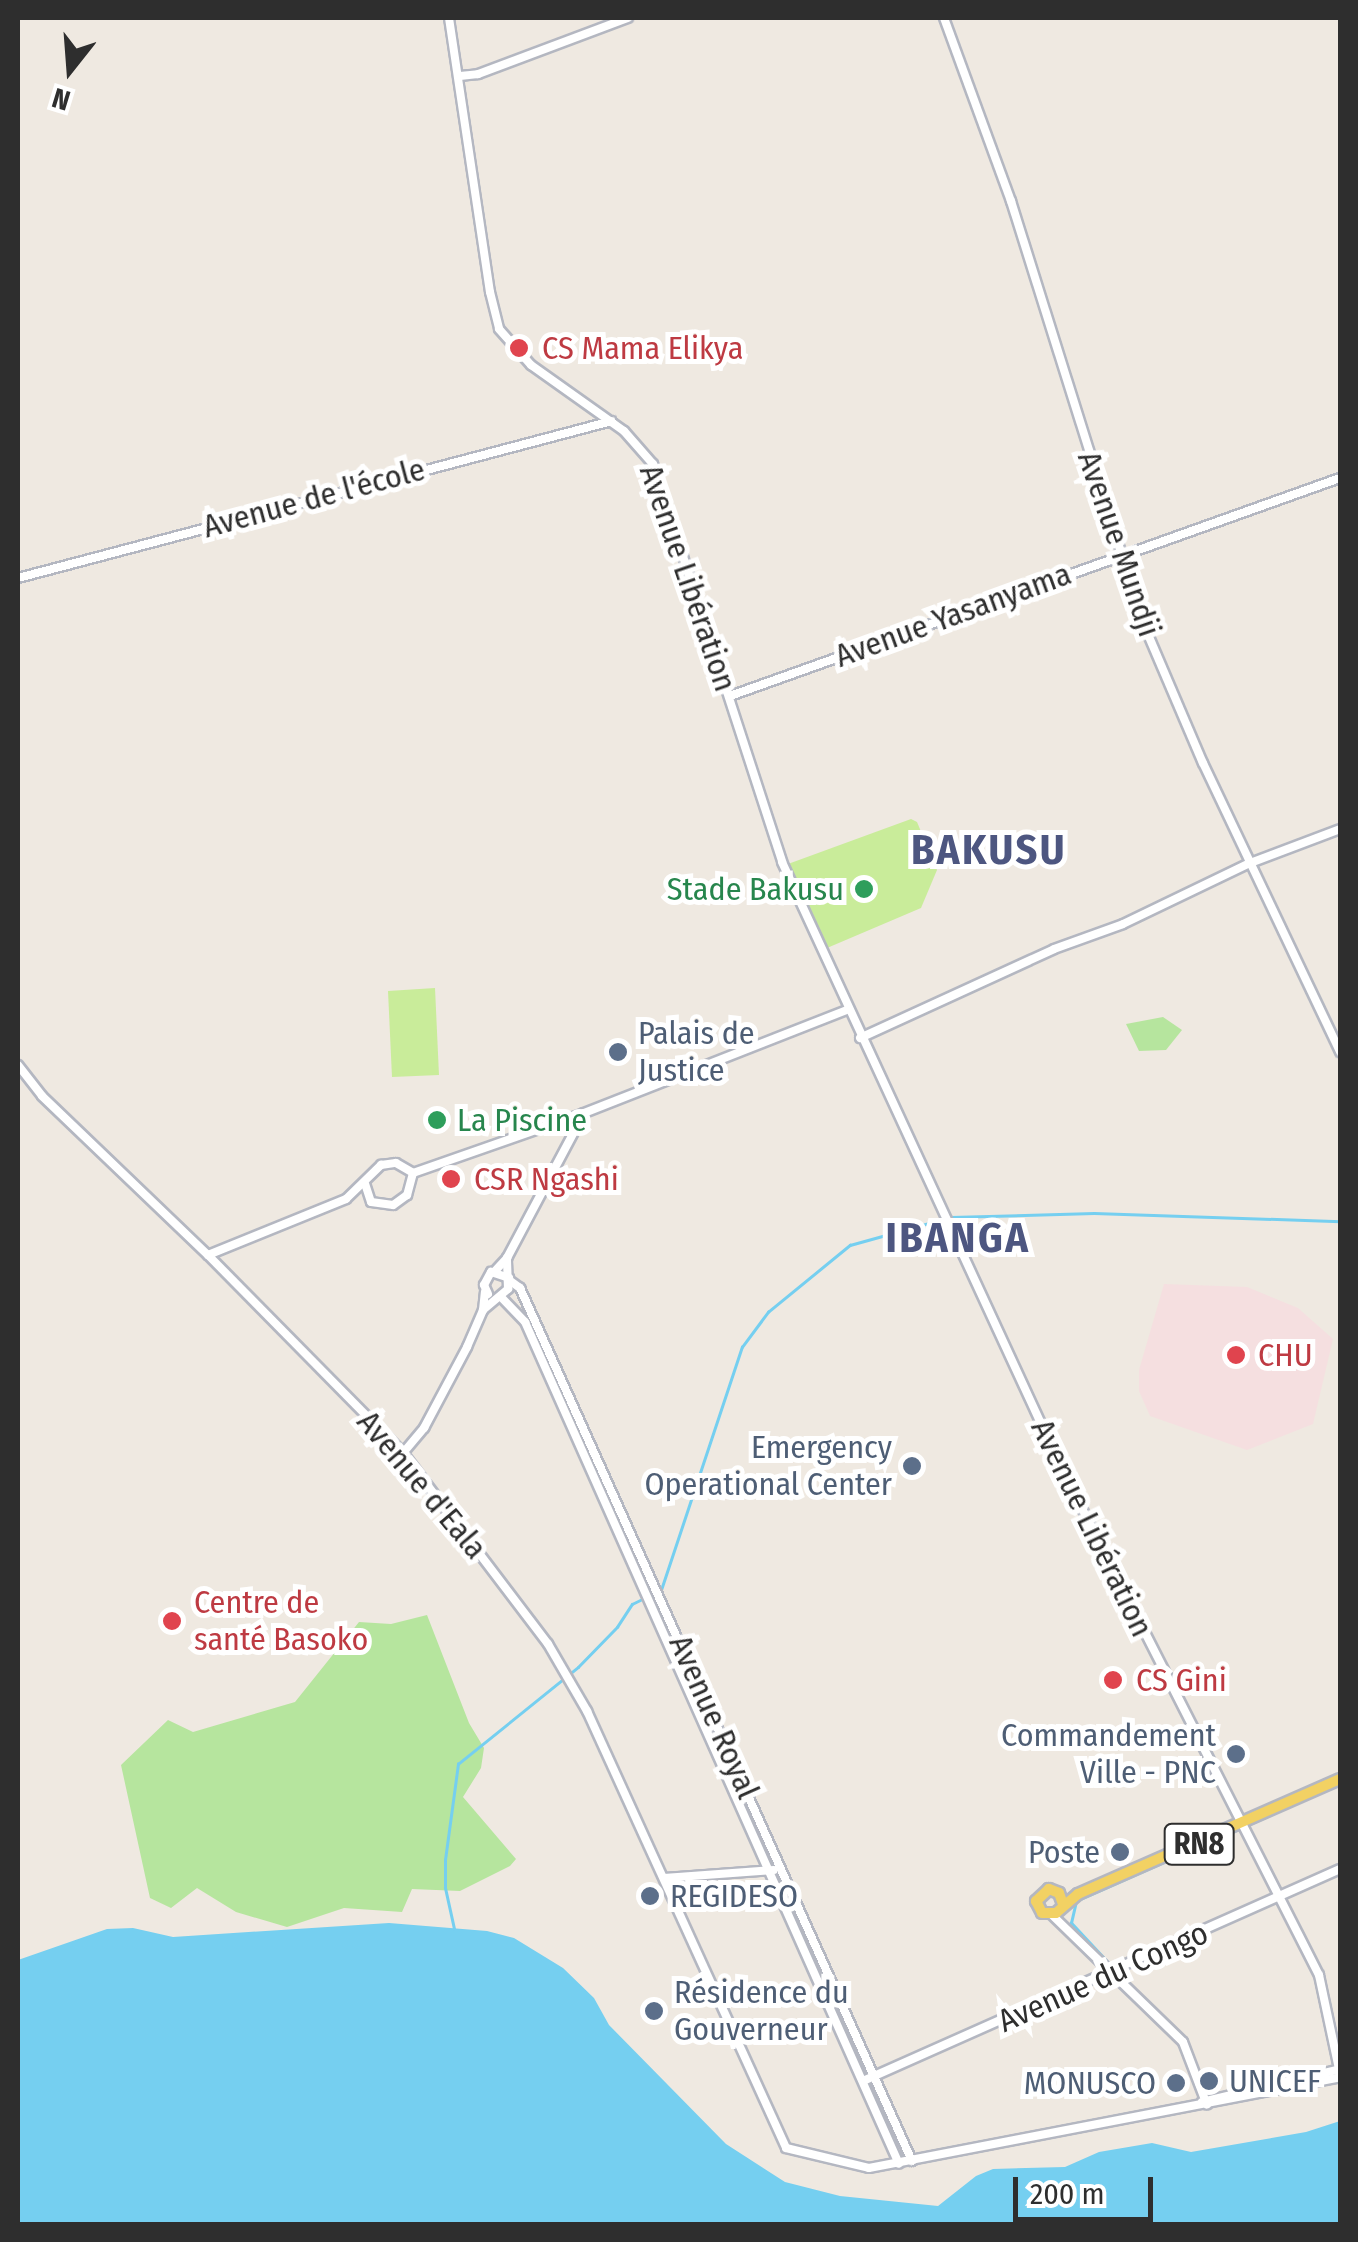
<!DOCTYPE html>
<meta charset="utf-8">
<style>
body{margin:0}
#map{position:relative;width:1358px;height:2242px;overflow:hidden;background:#efe9e1;font-family:"Fira Sans Condensed",sans-serif}
div>[style]{position:absolute}
[style*='--x']{left:calc(var(--x)*1px);top:calc(var(--y)*1px);width:calc(var(--w)*1px);rotate:calc(var(--a)*1deg)}
.medical>*{inset:0;background:#f5dfe0}
.green>*{inset:0;background:#b6e59e}
.pitch>*{inset:0;background:#c9ec9a}
.water>*{inset:0;background:#75cff0}
.stream>*{height:2.5px;margin:-1.25px;padding:0 1.25px;transform-origin:1.25px;border-radius:1.25px;background:#75cff0}
.roads{filter:drop-shadow(2px 0 #b4b7c1) drop-shadow(-2px 0 #b4b7c1) drop-shadow(0 2px #b4b7c1) drop-shadow(0 -2px #b4b7c1)}
.secondary>*{height:8px;margin:-4px;padding:0 4px;transform-origin:4px;border-radius:4px;background:#fff}
.primary>*{height:10px;margin:-5px;padding:0 5px;transform-origin:5px;border-radius:5px;background:#f2d163}
.dots>*{width:28px;height:28px;translate:-50% -50%;box-sizing:border-box;border:5px solid #fff;border-radius:50%}
span{translate:-50% -50%;white-space:nowrap;text-align:center;line-height:1.15;-webkit-text-stroke:10px #fff;paint-order:stroke}
.shield-label span{padding:2px 8px;background:#fff;border:2px solid;border-radius:8px;-webkit-text-stroke-width:0}
.shield-label{font-size:30px;color:#2e2e2e;font-weight:700}
.health-label{font-size:32px;color:#be3a42}
.left{translate:0 -50%;text-align:left}
.street-label{font-size:32px;color:#2e2e2e}
.leisure-label{font-size:32px;color:#27864d}
.right{translate:-100% -50%;text-align:right}
.service-label{font-size:32px;color:#4e5e75}
.district-label{font-size:42px;color:#4d5680;font-weight:700;letter-spacing:2.5px}
.frame{position:absolute;inset:0;border:20px solid #2e2e2e;pointer-events:none}
.north{position:absolute;left:20px;top:20px;width:100px;height:100px;-webkit-text-stroke:8px #fff;paint-order:stroke;rotate:197deg;font-size:28px;font-weight:700;line-height:40px;text-align:center;color:#2e2e2e}
.north::after{content:'';display:block;margin:auto;width:35px;height:45px;background:#2e2e2e;clip-path:polygon(50% 0,100% 100%,50% 72%,0 100%)}
.scale{position:absolute;left:1013px;top:2177px;width:140px;height:45px;box-sizing:border-box;border:5px solid #2e2e2e;border-top:0;padding-left:12px;font-size:30px;line-height:35px;white-space:nowrap;color:#2e2e2e;-webkit-text-stroke:8px #fff;paint-order:stroke}
</style>
<div id="map">
<div class="medical">
<div style="clip-path:polygon(1164px 1284px,1247px 1287px,1298px 1308px,1333px 1339px,1313px 1424px,1247px 1450px,1150px 1416px,1139px 1391px,1139px 1370px)"></div>
</div>
<div class="green">
<div style="clip-path:polygon(1163px 1017px,1182px 1030px,1166px 1050px,1139px 1051px,1126px 1024px)"></div>
<div style="clip-path:polygon(427px 1615px,469px 1723px,484px 1748px,481px 1768px,463px 1797px,516px 1859px,510px 1866px,460px 1891px,412px 1889px,402px 1912px,344px 1908px,287px 1927px,236px 1912px,197px 1888px,171px 1908px,150px 1898px,121px 1765px,168px 1720px,193px 1732px,295px 1702px,359px 1622px,391px 1624px)"></div>
</div>
<div class="pitch">
<div style="clip-path:polygon(911px 819px,917px 822px,937px 870px,921px 908px,827px 948px,788px 864px)"></div>
<div style="clip-path:polygon(435px 988px,439px 1075px,392px 1077px,388px 991px)"></div>
</div>
<div class="water">
<div style="clip-path:polygon(389px 1923px,487px 1931px,514px 1938px,563px 1968px,594px 1998px,609px 2025px,726px 2144px,785px 2182px,840px 2196px,938px 2206px,976px 2176px,993px 2169px,1065px 2167px,1099px 2152px,1152px 2143px,1191px 2152px,1306px 2132px,1340px 2121px,1340px 2224px,18px 2224px,18px 1960px,107px 1929px,133px 1928px,173px 1937px)"></div>
</div>
<div class="stream">
<div style="--x:454;--y:1929;--w:42;--a:-102.4"></div>
<div style="--x:445;--y:1888;--w:28;--a:-90"></div>
<div style="--x:445;--y:1860;--w:97;--a:-82.3"></div>
<div style="--x:458;--y:1764;--w:154;--a:-38.9"></div>
<div style="--x:578;--y:1667;--w:56;--a:-45.7"></div>
<div style="--x:617;--y:1627;--w:27;--a:-57"></div>
<div style="--x:632;--y:1604;--w:32;--a:-26"></div>
<div style="--x:661;--y:1590;--w:256;--a:-71.6"></div>
<div style="--x:742;--y:1347;--w:44;--a:-53.4"></div>
<div style="--x:768;--y:1312;--w:106;--a:-39.3"></div>
<div style="--x:850;--y:1245;--w:105;--a:-15.5"></div>
<div style="--x:951;--y:1217;--w:143;--a:-1.6"></div>
<div style="--x:1094;--y:1213;--w:246;--a:1.9"></div>
<div style="--x:1112;--y:1967;--w:60;--a:-133"></div>
<div style="--x:1071;--y:1923;--w:23;--a:-77"></div>
<div style="--x:1076;--y:1901;--w:218;--a:-23.9"></div>
<div style="--x:1118;--y:1972;--w:57;--a:45.7"></div>
</div>
<div class="roads">
<div class="secondary">
<div style="--x:449;--y:18;--w:277;--a:81.5"></div>
<div style="--x:490;--y:292;--w:38;--a:76"></div>
<div style="--x:499;--y:329;--w:48;--a:48.4"></div>
<div style="--x:531;--y:365;--w:114;--a:35.4"></div>
<div style="--x:624;--y:431;--w:44;--a:48.7"></div>
<div style="--x:653;--y:464;--w:418;--a:72"></div>
<div style="--x:782;--y:862;--w:666;--a:65.24"></div>
<div style="--x:1061;--y:1467;--w:570;--a:63.08"></div>
<div style="--x:1319;--y:1975;--w:101;--a:78"></div>
<div style="--x:944;--y:18;--w:195;--a:69.9"></div>
<div style="--x:1011;--y:201;--w:444;--a:72.6"></div>
<div style="--x:1144;--y:625;--w:150;--a:66.9"></div>
<div style="--x:1203;--y:763;--w:320;--a:64.6"></div>
<div style="--x:460;--y:76;--w:18;--a:-6"></div>
<div style="--x:478;--y:74;--w:160;--a:-20.5"></div>
<div style="--x:18;--y:578;--w:614;--a:-14.81"></div>
<div style="--x:730;--y:696;--w:648;--a:-19.67"></div>
<div style="--x:860;--y:1038;--w:213;--a:-24.6"></div>
<div style="--x:1054;--y:949;--w:73;--a:-19.9"></div>
<div style="--x:1123;--y:924;--w:141;--a:-25.7"></div>
<div style="--x:1250;--y:863;--w:96;--a:-20.7"></div>
<div style="--x:18;--y:1065;--w:39;--a:52"></div>
<div style="--x:42;--y:1096;--w:230;--a:43.8"></div>
<div style="--x:208;--y:1255;--w:278;--a:45.4"></div>
<div style="--x:403;--y:1453;--w:240;--a:52.8"></div>
<div style="--x:548;--y:1644;--w:78;--a:59.8"></div>
<div style="--x:587;--y:1711;--w:480;--a:65.5"></div>
<div style="--x:786;--y:2148;--w:85;--a:13.5"></div>
<div style="--x:869;--y:2168;--w:480;--a:-10.9"></div>
<div style="--x:413;--y:1173;--w:181;--a:-19.3"></div>
<div style="--x:584;--y:1113;--w:282;--a:-21.4"></div>
<div style="--x:208;--y:1255;--w:149;--a:-22.1"></div>
<div style="--x:346;--y:1199;--w:49;--a:-44.2"></div>
<div style="--x:381;--y:1165;--w:15;--a:-8"></div>
<div style="--x:396;--y:1163;--w:20;--a:30"></div>
<div style="--x:413;--y:1173;--w:23;--a:105"></div>
<div style="--x:407;--y:1195;--w:17;--a:144"></div>
<div style="--x:393;--y:1205;--w:22;--a:-172"></div>
<div style="--x:371;--y:1202;--w:19;--a:-108"></div>
<div style="--x:495;--y:1271;--w:18;--a:-47"></div>
<div style="--x:507;--y:1258;--w:164;--a:-62"></div>
<div style="--x:509;--y:1280;--w:14;--a:36"></div>
<div style="--x:520;--y:1288;--w:957;--a:65.82"></div>
<div style="--x:488;--y:1294;--w:10;--a:-114"></div>
<div style="--x:484;--y:1285;--w:15;--a:-62"></div>
<div style="--x:491;--y:1272;--w:19;--a:18"></div>
<div style="--x:501;--y:1297;--w:35;--a:46"></div>
<div style="--x:525;--y:1322;--w:921;--a:66.05"></div>
<div style="--x:483;--y:1310;--w:33;--a:-40"></div>
<div style="--x:508;--y:1289;--w:31;--a:-92"></div>
<div style="--x:403;--y:1453;--w:33;--a:-50"></div>
<div style="--x:424;--y:1428;--w:92;--a:-62"></div>
<div style="--x:467;--y:1347;--w:40;--a:-66.6"></div>
<div style="--x:483;--y:1310;--w:18;--a:-84"></div>
<div style="--x:664;--y:1878;--w:110;--a:-4.2"></div>
<div style="--x:1052;--y:1915;--w:182;--a:44.1"></div>
<div style="--x:1183;--y:2042;--w:67;--a:69.1"></div>
<div style="--x:863;--y:2081;--w:522;--a:-23.96"></div>
<div style="--x:1202;--y:2102;--w:142;--a:-13.4"></div>
</div>
<div class="primary">
<div style="--x:1063;--y:1904;--w:12;--a:-110"></div>
<div style="--x:1059;--y:1893;--w:11;--a:-158"></div>
<div style="--x:1049;--y:1889;--w:18;--a:137"></div>
<div style="--x:1036;--y:1901;--w:13;--a:63"></div>
<div style="--x:1042;--y:1913;--w:14;--a:0"></div>
<div style="--x:1056;--y:1913;--w:29;--a:-41"></div>
<div style="--x:1078;--y:1894;--w:286;--a:-23.7"></div>
</div>
</div>
<div class="dots">
<div style="left:519px;top:348px;background:#e0444e"></div>
<div style="left:864px;top:889px;background:#2e9e5b"></div>
<div style="left:618px;top:1052px;background:#5c6f8a"></div>
<div style="left:437px;top:1120px;background:#2e9e5b"></div>
<div style="left:451px;top:1179px;background:#e0444e"></div>
<div style="left:1236px;top:1355px;background:#e0444e"></div>
<div style="left:912px;top:1466px;background:#5c6f8a"></div>
<div style="left:172px;top:1621px;background:#e0444e"></div>
<div style="left:1113px;top:1680px;background:#e0444e"></div>
<div style="left:1236px;top:1754px;background:#5c6f8a"></div>
<div style="left:1120px;top:1852px;background:#5c6f8a"></div>
<div style="left:650px;top:1896px;background:#5c6f8a"></div>
<div style="left:654px;top:2011px;background:#5c6f8a"></div>
<div style="left:1209px;top:2081px;background:#5c6f8a"></div>
<div style="left:1176px;top:2083px;background:#5c6f8a"></div>
</div>
<div class="shield-label">
<span style="left:1199px;top:1844px">RN8</span>
</div>
<div class="health-label">
<span class="left" style="left:542px;top:348px">CS Mama Elikya</span>
<span class="left" style="left:474px;top:1179px">CSR Ngashi</span>
<span class="left" style="left:1258px;top:1355px">CHU</span>
<span class="left" style="left:194px;top:1621px">Centre de<br>santé Basoko</span>
<span class="left" style="left:1136px;top:1680px">CS Gini</span>
</div>
<div class="street-label">
<span style="left:314px;top:498px;rotate:-15deg">Avenue de l'école</span>
<span style="left:1119px;top:544px;rotate:71deg">Avenue Mundji</span>
<span style="left:688px;top:578px;rotate:71deg">Avenue Libération</span>
<span style="left:953px;top:615px;rotate:-20deg">Avenue Yasanyama</span>
<span style="left:422px;top:1485px;rotate:50deg">Avenue d'Eala</span>
<span style="left:1092px;top:1528px;rotate:64deg">Avenue Libération</span>
<span style="left:714px;top:1717px;rotate:66deg">Avenue Royal</span>
<span style="left:1103px;top:1977px;rotate:-24deg">Avenue du Congo</span>
</div>
<div class="leisure-label">
<span class="right" style="left:844px;top:889px">Stade Bakusu</span>
<span class="left" style="left:457px;top:1120px">La Piscine</span>
</div>
<div class="service-label">
<span class="left" style="left:638px;top:1052px">Palais de<br>Justice</span>
<span class="right" style="left:892px;top:1466px">Emergency<br>Operational Center</span>
<span class="right" style="left:1216px;top:1754px">Commandement<br>Ville - PNC</span>
<span class="right" style="left:1100px;top:1852px">Poste</span>
<span class="left" style="left:670px;top:1896px">REGIDESO</span>
<span class="left" style="left:674px;top:2011px">Résidence du<br>Gouverneur</span>
<span class="left" style="left:1229px;top:2081px">UNICEF</span>
<span class="right" style="left:1156px;top:2083px">MONUSCO</span>
</div>
<div class="district-label">
<span style="left:989px;top:850px">BAKUSU</span>
<span style="left:958px;top:1238px">IBANGA</span>
</div>
<div class="frame"></div>
<div class="north">N</div>
<div class="scale">200 m</div>
</div>
